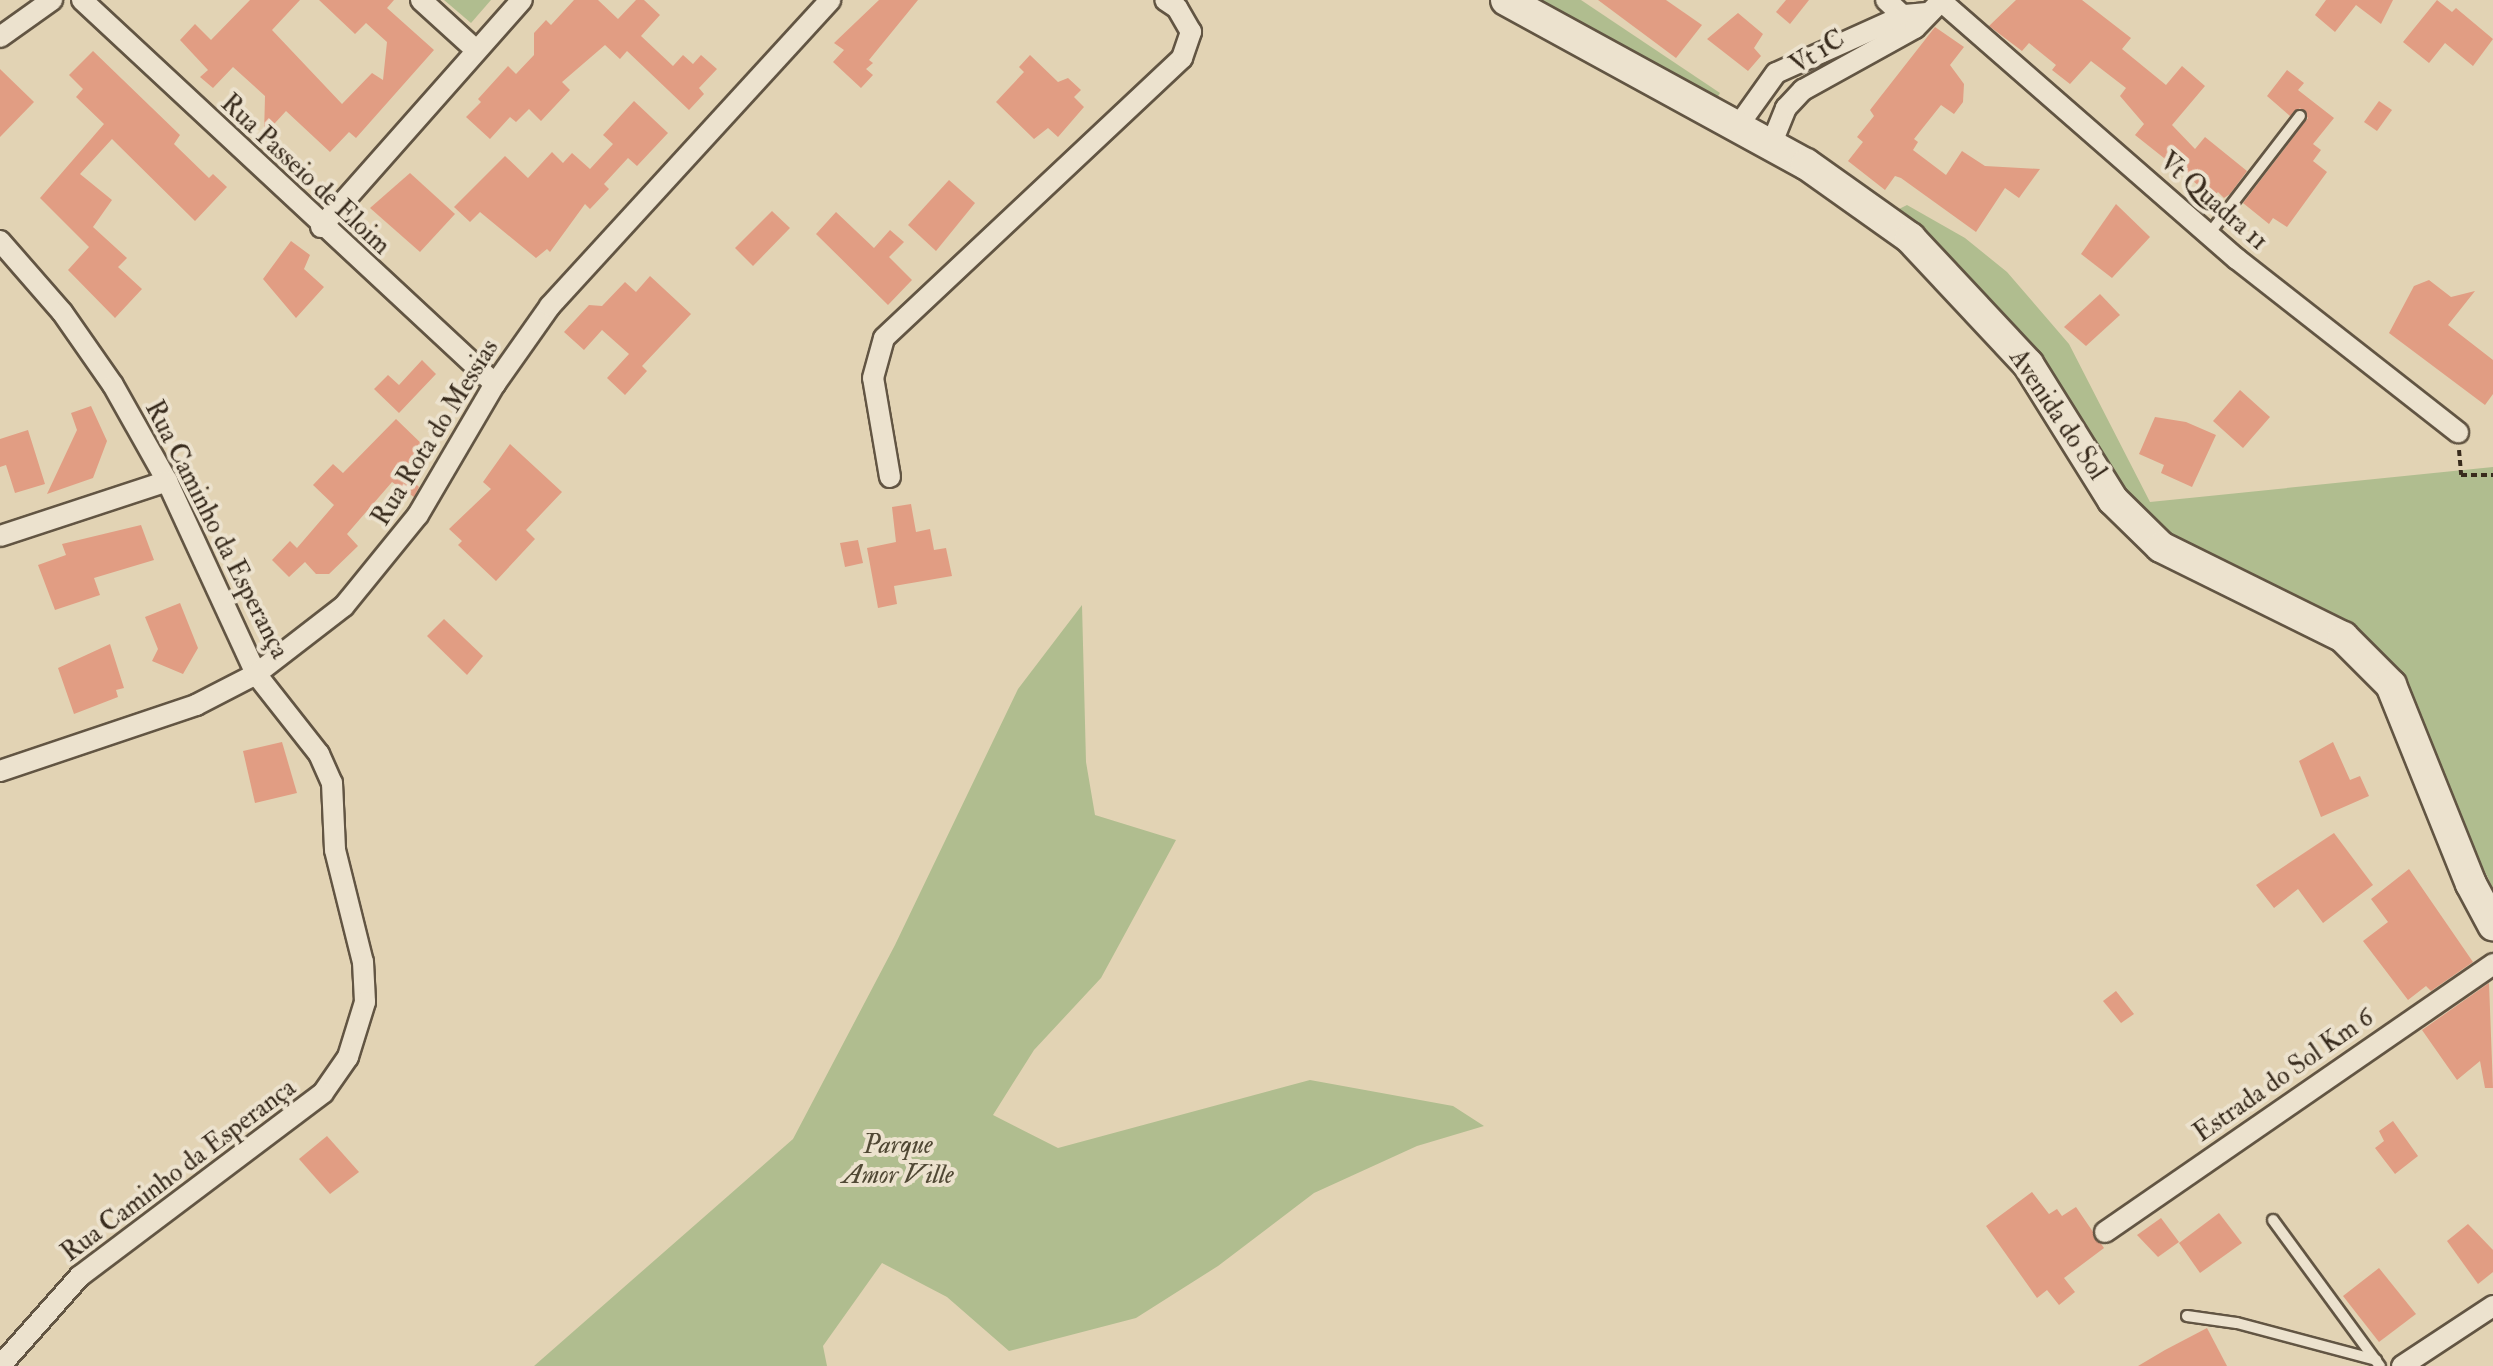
<!DOCTYPE html>
<meta charset="utf-8">
<style>
body{margin:0}
#map{position:relative;width:2493px;height:1366px;overflow:hidden;background:#e2d3b4;font-family:"IM FELL Double Pica",serif}
div>[style]{position:absolute}
[style*='--x']{left:calc(var(--x)*1px);top:calc(var(--y)*1px);width:calc(var(--w)*1px);rotate:calc(var(--a)*1deg)}
.green>*{inset:0;background:#b0bd8f}
.building>*{inset:0;background:#e19d83}
.path>*{height:4px;margin-top:-2px;transform-origin:0;background:repeating-linear-gradient(90deg,#382b1d 0 6px,transparent 0 10px)}
.roads{filter:drop-shadow(2px 0 #625543) drop-shadow(-2px 0 #625543) drop-shadow(0 2px #625543) drop-shadow(0 -2px #625543)}
.lane>*{height:10px;margin:-5px;padding:0 5px;transform-origin:5px;border-radius:5px;background:#ece2ce}
.street>*{height:20px;margin:-10px;padding:0 10px;transform-origin:10px;border-radius:10px;background:#ece2ce}
.secondary>*{height:30px;margin:-15px;padding:0 15px;transform-origin:15px;border-radius:15px;background:#ece2ce}
span{translate:-50% -50%;white-space:nowrap;text-align:center;line-height:1.15;-webkit-text-stroke:8px #ece2ce;paint-order:stroke}
.street-label{font-size:26px;color:#382b1d}
.park-label{font-size:26px;color:#504834;font-style:italic}
</style>
<div id="map">
<div class="green">
<div style="clip-path:polygon(444px 0,491px 0,471px 23px)"></div>
<div style="clip-path:polygon(1529px 0,1581px 0,1720px 93px,1715px 101px)"></div>
<div style="clip-path:polygon(1907px 205px,1965px 238px,2007px 272px,2069px 344px,2150px 502px,2493px 467px,2493px 888px,2388px 673px,2307px 604px,2153px 524px,2133px 505px,2045px 363px,1897px 210px)"></div>
<div style="clip-path:polygon(1082px 605px,1086px 762px,1095px 815px,1176px 840px,1101px 978px,1034px 1050px,993px 1115px,1058px 1148px,1310px 1080px,1453px 1106px,1484px 1126px,1417px 1146px,1314px 1193px,1218px 1266px,1136px 1318px,1009px 1351px,947px 1297px,882px 1263px,823px 1346px,827px 1366px,534px 1366px,793px 1139px,895px 945px,1018px 689px)"></div>
</div>
<div class="building">
<div style="clip-path:polygon(250px 0,300px 0,272px 30px,342px 104px,372px 73px,383px 80px,387px 42px,366px 23px,355px 34px,319px 0,394px 0,387px 8px,434px 50px,356px 138px,349px 132px,330px 152px,286px 111px,264px 135px,265px 96px,233px 67px,213px 88px,200px 77px,208px 70px,180px 40px,195px 24px,211px 40px)"></div>
<div style="clip-path:polygon(574px 0,598px 0,618px 19px,636px 0,644px 0,660px 15px,641px 36px,673px 66px,683px 55px,693px 64px,701px 55px,717px 69px,699px 88px,704px 94px,689px 110px,627px 51px,620px 59px,605px 45px,562px 82px,570px 90px,541px 121px,529px 109px,516px 122px,510px 117px,490px 139px,466px 117px,481px 102px,478px 99px,508px 66px,516px 74px,534px 55px,534px 33px,546px 20px,551px 25px)"></div>
<div style="clip-path:polygon(879px 0,918px 0,869px 60px,873px 63px,866px 69px,873px 75px,861px 88px,833px 62px,844px 50px,834px 43px)"></div>
<div style="clip-path:polygon(1598px 0,1666px 0,1702px 25px,1676px 58px)"></div>
<div style="clip-path:polygon(1786px 0,1809px 0,1790px 24px,1776px 12px)"></div>
<div style="clip-path:polygon(2016px 0,2082px 0,2131px 38px,2122px 49px,2166px 85px,2182px 66px,2205px 86px,2172px 125px,2195px 149px,2205px 137px,2247px 171px,2230px 194px,2224px 198px,2218px 192px,2213px 197px,2135px 135px,2144px 124px,2120px 96px,2126px 88px,2091px 61px,2070px 84px,2052px 70px,2056px 65px,2029px 43px,2022px 51px,1989px 26px)"></div>
<div style="clip-path:polygon(2326px 0,2393px 0,2381px 24px,2356px 5px,2335px 32px,2315px 15px)"></div>
<div style="clip-path:polygon(2437px 0,2452px 12px,2456px 8px,2493px 39px,2473px 66px,2445px 43px,2429px 63px,2403px 42px)"></div>
<div style="clip-path:polygon(1738px 13px,1763px 34px,1754px 48px,1761px 56px,1748px 71px,1707px 39px)"></div>
<div style="clip-path:polygon(1935px 27px,1964px 47px,1950px 65px,1964px 84px,1963px 102px,1954px 114px,1941px 105px,1914px 139px,1918px 142px,1913px 150px,1946px 175px,1962px 151px,1985px 166px,2040px 169px,2019px 198px,2005px 188px,1976px 232px,1901px 178px,1895px 176px,1885px 190px,1848px 161px,1863px 142px,1857px 137px,1874px 116px,1870px 110px)"></div>
<div style="clip-path:polygon(93px 51px,180px 135px,174px 144px,209px 178px,213px 174px,227px 187px,195px 221px,112px 139px,80px 174px,112px 200px,93px 227px,127px 258px,118px 267px,142px 289px,115px 318px,68px 270px,89px 247px,40px 198px,104px 124px,76px 97px,83px 89px,69px 75px)"></div>
<div style="clip-path:polygon(1030px 55px,1058px 82px,1068px 78px,1081px 90px,1074px 97px,1084px 107px,1058px 137px,1048px 128px,1034px 139px,996px 102px,1024px 72px,1019px 67px)"></div>
<div style="clip-path:polygon(0 69px,34px 102px,0 137px)"></div>
<div style="clip-path:polygon(2287px 70px,2304px 83px,2298px 90px,2334px 118px,2313px 144px,2321px 150px,2313px 161px,2327px 172px,2287px 227px,2273px 218px,2269px 224px,2243px 203px,2308px 118px,2300px 108px,2290px 116px,2267px 96px)"></div>
<div style="clip-path:polygon(634px 101px,668px 133px,637px 166px,628px 158px,604px 184px,609px 189px,590px 209px,585px 204px,550px 252px,547px 249px,536px 258px,480px 212px,470px 222px,454px 207px,505px 156px,528px 178px,552px 152px,563px 163px,572px 153px,590px 169px,613px 144px,603px 135px)"></div>
<div style="clip-path:polygon(2379px 101px,2392px 110px,2377px 131px,2364px 122px)"></div>
<div style="clip-path:polygon(410px 173px,455px 214px,420px 252px,370px 208px)"></div>
<div style="clip-path:polygon(949px 180px,975px 203px,936px 251px,908px 225px)"></div>
<div style="clip-path:polygon(2116px 204px,2150px 237px,2112px 278px,2081px 254px)"></div>
<div style="clip-path:polygon(772px 211px,790px 228px,753px 266px,735px 248px)"></div>
<div style="clip-path:polygon(836px 212px,874px 248px,890px 230px,904px 242px,889px 257px,912px 280px,888px 305px,816px 234px)"></div>
<div style="clip-path:polygon(291px 241px,310px 255px,304px 269px,324px 287px,296px 318px,263px 279px)"></div>
<div style="clip-path:polygon(650px 276px,691px 314px,642px 366px,647px 371px,625px 395px,607px 378px,629px 354px,602px 330px,584px 350px,564px 332px,589px 305px,602px 306px,625px 282px,636px 292px)"></div>
<div style="clip-path:polygon(2429px 280px,2451px 297px,2475px 291px,2448px 325px,2493px 360px,2493px 394px,2485px 405px,2389px 333px,2414px 286px)"></div>
<div style="clip-path:polygon(2100px 294px,2120px 315px,2086px 346px,2064px 327px)"></div>
<div style="clip-path:polygon(422px 360px,436px 374px,399px 413px,374px 389px,388px 375px,399px 385px)"></div>
<div style="clip-path:polygon(2240px 390px,2270px 417px,2243px 448px,2213px 421px)"></div>
<div style="clip-path:polygon(91px 406px,107px 441px,93px 478px,47px 494px,77px 430px,71px 413px)"></div>
<div style="clip-path:polygon(2155px 417px,2186px 422px,2216px 435px,2192px 487px,2161px 473px,2164px 465px,2139px 454px)"></div>
<div style="clip-path:polygon(396px 419px,427px 449px,404px 473px,419px 487px,414px 497px,392px 482px,347px 534px,358px 546px,329px 574px,316px 574px,305px 562px,289px 577px,272px 560px,290px 541px,297px 548px,334px 505px,313px 485px,333px 464px,343px 473px)"></div>
<div style="clip-path:polygon(28px 430px,45px 484px,15px 493px,6px 465px,0 467px,0 439px)"></div>
<div style="clip-path:polygon(510px 444px,562px 492px,526px 530px,535px 539px,496px 581px,458px 545px,462px 541px,449px 529px,491px 489px,483px 482px)"></div>
<div style="clip-path:polygon(911px 504px,916px 532px,930px 529px,934px 550px,946px 548px,952px 576px,894px 586px,897px 604px,878px 608px,867px 548px,896px 542px,892px 507px)"></div>
<div style="clip-path:polygon(141px 525px,154px 560px,94px 578px,100px 595px,55px 610px,38px 565px,66px 555px,62px 544px)"></div>
<div style="clip-path:polygon(858px 540px,863px 563px,845px 567px,840px 543px)"></div>
<div style="clip-path:polygon(180px 603px,198px 648px,183px 674px,152px 661px,158px 649px,145px 617px)"></div>
<div style="clip-path:polygon(444px 619px,483px 656px,467px 675px,427px 636px)"></div>
<div style="clip-path:polygon(110px 644px,124px 688px,116px 690px,118px 697px,74px 714px,58px 668px)"></div>
<div style="clip-path:polygon(282px 742px,297px 793px,255px 803px,243px 751px)"></div>
<div style="clip-path:polygon(2333px 742px,2350px 780px,2360px 776px,2369px 796px,2321px 817px,2299px 761px)"></div>
<div style="clip-path:polygon(2334px 833px,2373px 885px,2323px 923px,2298px 889px,2274px 908px,2256px 885px)"></div>
<div style="clip-path:polygon(2409px 869px,2473px 962px,2431px 991px,2426px 986px,2408px 1000px,2363px 941px,2388px 922px,2371px 899px)"></div>
<div style="clip-path:polygon(2489px 983px,2493px 1088px,2485px 1088px,2480px 1061px,2457px 1080px,2422px 1030px)"></div>
<div style="clip-path:polygon(2116px 991px,2134px 1014px,2121px 1023px,2103px 1001px)"></div>
<div style="clip-path:polygon(2393px 1121px,2418px 1156px,2395px 1174px,2375px 1148px,2384px 1141px,2379px 1131px)"></div>
<div style="clip-path:polygon(327px 1136px,359px 1172px,330px 1194px,299px 1159px)"></div>
<div style="clip-path:polygon(2032px 1192px,2049px 1214px,2057px 1209px,2062px 1216px,2076px 1207px,2104px 1248px,2064px 1278px,2075px 1292px,2059px 1305px,2047px 1290px,2037px 1298px,1986px 1226px)"></div>
<div style="clip-path:polygon(2219px 1213px,2242px 1243px,2200px 1273px,2179px 1243px)"></div>
<div style="clip-path:polygon(2161px 1218px,2179px 1242px,2158px 1257px,2137px 1235px)"></div>
<div style="clip-path:polygon(2468px 1224px,2493px 1250px,2493px 1272px,2478px 1284px,2447px 1241px)"></div>
<div style="clip-path:polygon(2379px 1268px,2416px 1314px,2379px 1342px,2343px 1296px)"></div>
<div style="clip-path:polygon(2207px 1328px,2227px 1366px,2138px 1366px,2165px 1350px)"></div>
</div>
<div class="path">
<div style="--x:2459;--y:450;--w:25;--a:85"></div>
<div style="--x:2461;--y:475;--w:32;--a:0"></div>
</div>
<div class="roads">
<div class="lane">
<div style="--x:2209;--y:234;--w:149;--a:-52.4"></div>
<div style="--x:2273;--y:1220;--w:181;--a:53.8"></div>
<div style="--x:2187;--y:1316;--w:50;--a:8"></div>
<div style="--x:2237;--y:1323;--w:144;--a:14.9"></div>
</div>
<div class="street">
<div style="--x:82;--y:0;--w:564;--a:42.92"></div>
<div style="--x:421;--y:0;--w:74;--a:42.3"></div>
<div style="--x:1886;--y:0;--w:35;--a:43"></div>
<div style="--x:1941;--y:1;--w:393;--a:41.1"></div>
<div style="--x:2237;--y:259;--w:281;--a:38.1"></div>
<div style="--x:0;--y:37;--w:64;--a:-35.4"></div>
<div style="--x:1738;--y:126;--w:65;--a:-54.4"></div>
<div style="--x:1776;--y:73;--w:141;--a:-24.2"></div>
<div style="--x:1905;--y:15;--w:22;--a:-5"></div>
<div style="--x:1771;--y:145;--w:40;--a:-68"></div>
<div style="--x:1786;--y:108;--w:25;--a:-47"></div>
<div style="--x:1803;--y:90;--w:128;--a:-29"></div>
<div style="--x:1915;--y:28;--w:39;--a:-46"></div>
<div style="--x:321;--y:227;--w:303;--a:-48.5"></div>
<div style="--x:0;--y:241;--w:94;--a:48.9"></div>
<div style="--x:62;--y:312;--w:89;--a:55.1"></div>
<div style="--x:113;--y:385;--w:110;--a:60.6"></div>
<div style="--x:167;--y:481;--w:213;--a:65.2"></div>
<div style="--x:256;--y:674;--w:102;--a:51.8"></div>
<div style="--x:319;--y:754;--w:32;--a:66"></div>
<div style="--x:332;--y:783;--w:67;--a:87.4"></div>
<div style="--x:335;--y:850;--w:115;--a:76"></div>
<div style="--x:363;--y:962;--w:40;--a:87.1"></div>
<div style="--x:365;--y:1002;--w:58;--a:107.2"></div>
<div style="--x:348;--y:1057;--w:44;--a:124.8"></div>
<div style="--x:323;--y:1093;--w:304;--a:143"></div>
<div style="--x:80;--y:1276;--w:120;--a:131.6"></div>
<div style="--x:890;--y:477;--w:100;--a:-99.7"></div>
<div style="--x:873;--y:378;--w:41;--a:-74.6"></div>
<div style="--x:884;--y:338;--w:409;--a:-43.2"></div>
<div style="--x:1182;--y:58;--w:28;--a:-71"></div>
<div style="--x:1191;--y:32;--w:28;--a:-120"></div>
<div style="--x:1177;--y:8;--w:14;--a:-146"></div>
<div style="--x:0;--y:536;--w:176;--a:-18.2"></div>
<div style="--x:0;--y:771;--w:207;--a:-18.6"></div>
<div style="--x:196;--y:705;--w:68;--a:-27.3"></div>
<div style="--x:256;--y:674;--w:111;--a:-37.7"></div>
<div style="--x:344;--y:606;--w:117;--a:-50.9"></div>
<div style="--x:418;--y:515;--w:152;--a:-59.6"></div>
<div style="--x:495;--y:384;--w:95;--a:-54.8"></div>
<div style="--x:550;--y:306;--w:415;--a:-47.5"></div>
<div style="--x:2105;--y:1232;--w:472;--a:-34.6"></div>
<div style="--x:2402;--y:1366;--w:109;--a:-33.4"></div>
</div>
<div class="secondary">
<div style="--x:1506;--y:0;--w:342;--a:28.7"></div>
<div style="--x:1806;--y:164;--w:128;--a:35.4"></div>
<div style="--x:1910;--y:238;--w:173;--a:46.9"></div>
<div style="--x:2028;--y:364;--w:160;--a:58"></div>
<div style="--x:2113;--y:500;--w:67;--a:44.4"></div>
<div style="--x:2161;--y:547;--w:203;--a:26.3"></div>
<div style="--x:2343;--y:637;--w:68;--a:45"></div>
<div style="--x:2391;--y:685;--w:214;--a:68.1"></div>
<div style="--x:2471;--y:884;--w:47;--a:61.8"></div>
</div>
</div>
<div class="street-label">
<span style="left:1818px;top:53px;rotate:-32deg">Vt 1C</span>
<span style="left:305px;top:175px;rotate:43deg">Rua Passeio de Eloim</span>
<span style="left:2213px;top:202px;rotate:41deg">Vt Quadra 11</span>
<span style="left:2057px;top:415px;rotate:56deg">Avenida do Sol</span>
<span style="left:436px;top:433px;rotate:-58deg">Rua Rota do Messias</span>
<span style="left:216px;top:530px;rotate:63deg">Rua Caminho da Esperança</span>
<span style="left:2284px;top:1076px;rotate:-35deg">Estrada do Sol Km 6</span>
<span style="left:179px;top:1171px;rotate:-37deg">Rua Caminho da Esperança</span>
</div>
<div class="park-label">
<span style="left:898px;top:1161px">Parque<br>Amor Ville</span>
</div>
</div>
